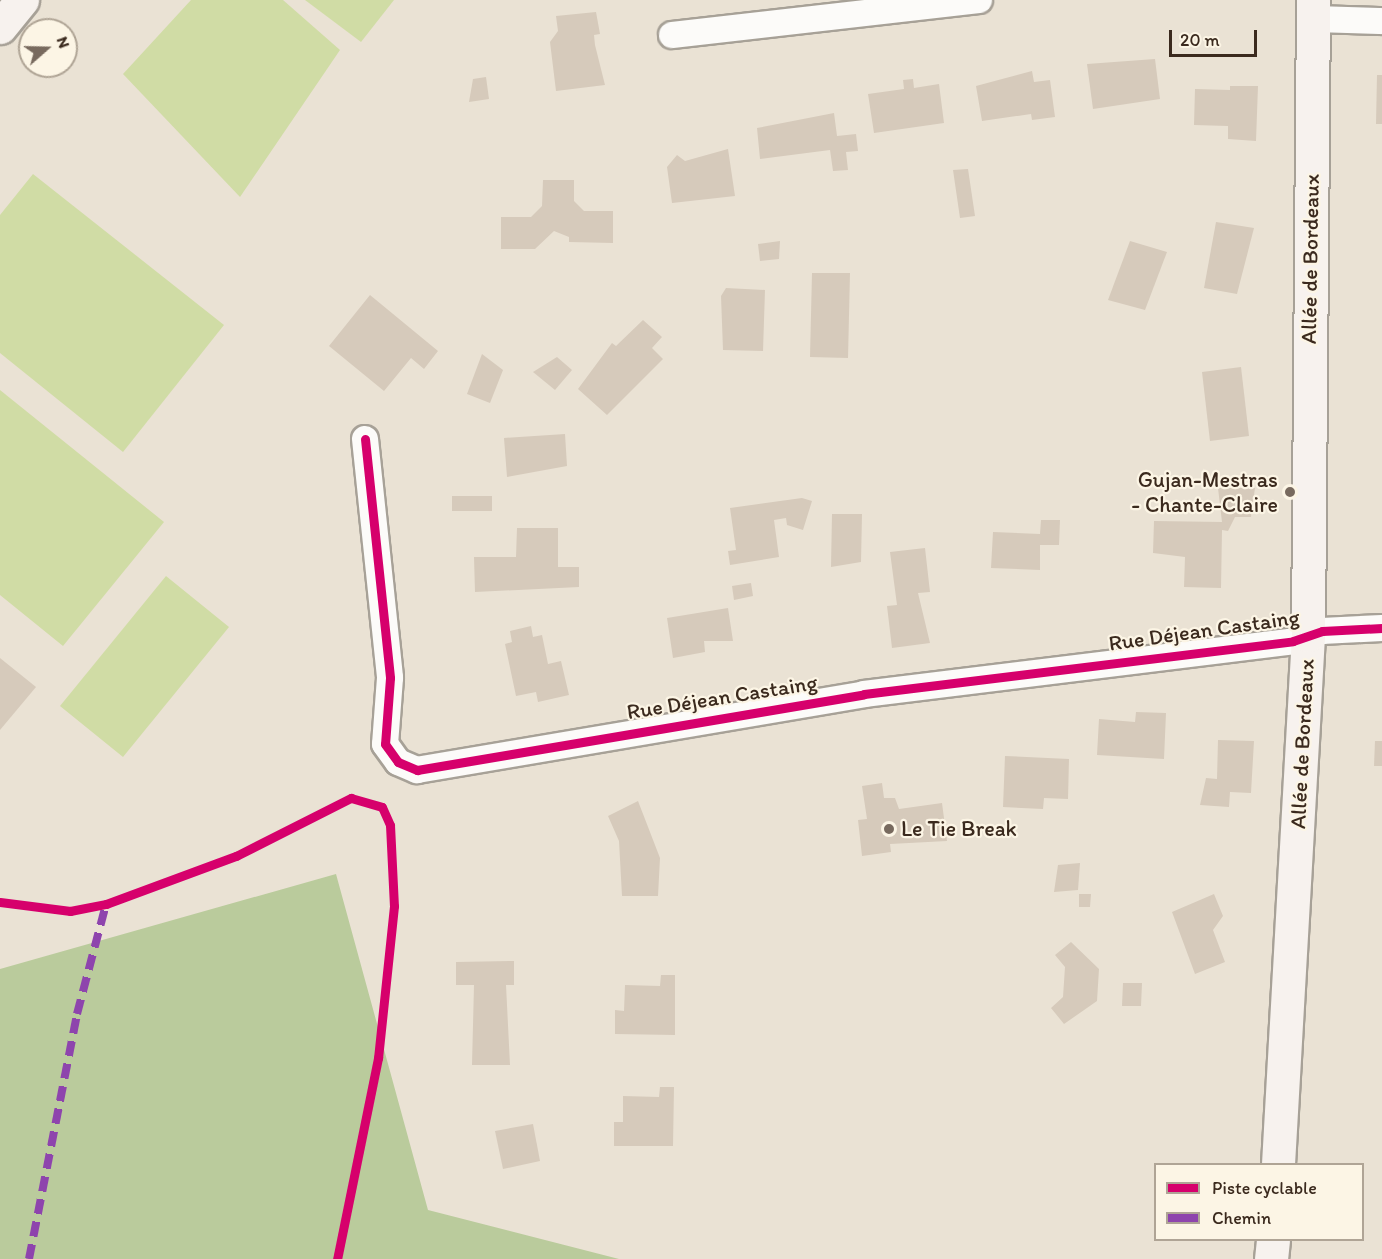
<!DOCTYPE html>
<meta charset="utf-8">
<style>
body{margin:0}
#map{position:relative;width:1382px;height:1259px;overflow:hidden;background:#eae2d4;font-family:Itim,sans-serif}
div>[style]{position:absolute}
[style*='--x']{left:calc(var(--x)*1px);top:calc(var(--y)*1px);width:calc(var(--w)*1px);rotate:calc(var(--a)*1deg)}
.green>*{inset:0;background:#d0dca5}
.forest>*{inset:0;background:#bacb9c}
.building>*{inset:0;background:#d6cabb}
.roads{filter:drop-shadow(2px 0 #a7a197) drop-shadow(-2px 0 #a7a197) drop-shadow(0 2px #a7a197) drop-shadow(0 -2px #a7a197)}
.street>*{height:26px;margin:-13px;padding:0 13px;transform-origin:13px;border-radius:13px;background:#fcfbf9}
.secondary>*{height:33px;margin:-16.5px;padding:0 16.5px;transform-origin:16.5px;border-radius:16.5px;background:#f7f2ee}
.quiet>*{height:8px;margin-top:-4px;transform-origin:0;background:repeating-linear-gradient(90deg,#8e44ad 0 15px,transparent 0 23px)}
.cycleway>*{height:9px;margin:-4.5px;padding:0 4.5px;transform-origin:4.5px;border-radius:4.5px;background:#d6006c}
.dots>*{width:16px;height:16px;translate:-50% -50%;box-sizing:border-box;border:3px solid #fcf5e5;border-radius:50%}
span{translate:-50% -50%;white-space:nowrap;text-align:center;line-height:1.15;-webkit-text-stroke:4.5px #fcf5e5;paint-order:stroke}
.street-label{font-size:22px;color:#3b2a1e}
.poi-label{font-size:22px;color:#3b2a1e}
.right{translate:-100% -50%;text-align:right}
.left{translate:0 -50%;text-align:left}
.legend{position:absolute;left:1154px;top:1163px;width:210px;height:78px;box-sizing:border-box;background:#fcf5e5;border:2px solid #afa495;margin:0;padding:8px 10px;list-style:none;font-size:18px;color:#3b2a1e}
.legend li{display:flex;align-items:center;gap:12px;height:30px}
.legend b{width:30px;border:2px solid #afa495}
.north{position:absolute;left:18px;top:18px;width:60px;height:60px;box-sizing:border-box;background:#fcf5e5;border:2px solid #afa495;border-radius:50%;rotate:70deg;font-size:16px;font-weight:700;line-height:24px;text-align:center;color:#3b2a1e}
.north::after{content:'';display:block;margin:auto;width:21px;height:27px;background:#786a5e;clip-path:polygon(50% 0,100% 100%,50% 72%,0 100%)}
.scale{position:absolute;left:1169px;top:30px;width:88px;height:27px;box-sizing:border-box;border:3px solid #3b2a1e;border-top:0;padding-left:8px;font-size:18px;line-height:21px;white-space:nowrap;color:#3b2a1e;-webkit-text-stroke:4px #fcf5e5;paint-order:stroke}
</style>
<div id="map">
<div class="green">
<div style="clip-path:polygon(191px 0,283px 0,340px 50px,240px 197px,123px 74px)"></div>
<div style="clip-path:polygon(305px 0,394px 0,361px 42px)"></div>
<div style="clip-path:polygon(33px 174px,224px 325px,123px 452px,0 353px,0 215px)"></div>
<div style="clip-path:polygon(0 390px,164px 522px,63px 646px,0 595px)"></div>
<div style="clip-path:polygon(166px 576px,229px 627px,123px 757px,60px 706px)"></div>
</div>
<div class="forest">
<div style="clip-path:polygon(336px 874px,428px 1210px,619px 1259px,0 1259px,0 969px)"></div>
</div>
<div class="building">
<div style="clip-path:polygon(596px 12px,600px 34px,594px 35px,595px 45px,605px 85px,556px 91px,550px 42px,558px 31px,556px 16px)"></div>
<div style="clip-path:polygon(1155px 59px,1160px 99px,1093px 109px,1087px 64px)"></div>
<div style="clip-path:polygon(1032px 71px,1034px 82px,1050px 80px,1055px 117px,1032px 120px,1031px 114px,982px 121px,976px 86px)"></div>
<div style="clip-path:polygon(1377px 75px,1382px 75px,1382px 124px,1376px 124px)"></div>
<div style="clip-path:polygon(486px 77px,489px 99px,469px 102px,473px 79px)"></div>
<div style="clip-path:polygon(913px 79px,914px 88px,939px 84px,944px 123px,874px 133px,868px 94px,904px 89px,903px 80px)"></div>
<div style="clip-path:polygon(1230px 86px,1258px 86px,1256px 141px,1228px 139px,1228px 126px,1194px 125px,1195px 89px,1230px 90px)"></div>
<div style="clip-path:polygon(834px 113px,837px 136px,856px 134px,858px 151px,846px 152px,848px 170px,833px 171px,830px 150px,760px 159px,757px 128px)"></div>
<div style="clip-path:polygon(728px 149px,735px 196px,672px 203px,667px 167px,677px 155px,685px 161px)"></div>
<div style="clip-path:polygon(968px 169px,975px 216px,960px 218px,953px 170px)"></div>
<div style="clip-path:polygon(543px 180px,574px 180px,574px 201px,584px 211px,613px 211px,613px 243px,569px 242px,569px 237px,554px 231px,535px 249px,501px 249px,501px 217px,531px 217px,542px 206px)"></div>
<div style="clip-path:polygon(1216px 222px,1254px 228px,1237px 294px,1204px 288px)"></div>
<div style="clip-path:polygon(780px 241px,779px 259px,760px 261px,758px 244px)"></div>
<div style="clip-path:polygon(1130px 241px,1167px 252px,1145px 310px,1108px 300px)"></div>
<div style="clip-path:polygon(812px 273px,850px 273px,848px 358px,810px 357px)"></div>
<div style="clip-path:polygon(726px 288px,765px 290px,763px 351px,723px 350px,721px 296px)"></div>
<div style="clip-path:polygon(370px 295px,438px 351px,424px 369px,411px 358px,384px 391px,329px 346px)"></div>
<div style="clip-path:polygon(643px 320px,662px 337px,652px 348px,663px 359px,607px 415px,578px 389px,612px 343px,616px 346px)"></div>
<div style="clip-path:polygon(482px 354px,503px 370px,490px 403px,467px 394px)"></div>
<div style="clip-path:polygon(557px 357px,572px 370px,555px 390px,533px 372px)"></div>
<div style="clip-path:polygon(1241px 367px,1249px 436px,1210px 441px,1202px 372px)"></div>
<div style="clip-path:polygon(565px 434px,567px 466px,507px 477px,504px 438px)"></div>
<div style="clip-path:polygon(1218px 488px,1255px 488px,1251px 517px,1235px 517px,1228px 531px,1222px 530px,1221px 588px,1184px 587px,1185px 557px,1153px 553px,1154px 521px,1222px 522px)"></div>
<div style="clip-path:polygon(452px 496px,492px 496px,492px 511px,452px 511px)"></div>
<div style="clip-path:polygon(802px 498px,812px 501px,803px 530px,787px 525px,786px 518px,774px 520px,779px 557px,730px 565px,728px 551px,736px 550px,730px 508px)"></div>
<div style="clip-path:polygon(832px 514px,862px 514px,861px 562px,831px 567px)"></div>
<div style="clip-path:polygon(1041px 520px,1060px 520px,1059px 545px,1040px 545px,1040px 570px,991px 568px,993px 532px,1040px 534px)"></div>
<div style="clip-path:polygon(517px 528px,558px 528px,558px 567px,579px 567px,579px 587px,475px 592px,474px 557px,516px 557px)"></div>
<div style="clip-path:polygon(925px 548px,930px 592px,918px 593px,930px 643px,892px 648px,887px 606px,897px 605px,890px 552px)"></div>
<div style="clip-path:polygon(751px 583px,753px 596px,734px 600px,732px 586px)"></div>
<div style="clip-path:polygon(728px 608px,733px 641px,704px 641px,705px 652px,673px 658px,667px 618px)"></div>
<div style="clip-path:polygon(531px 626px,533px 637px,542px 635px,548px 664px,561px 661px,569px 695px,538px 702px,536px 692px,516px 696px,505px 644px,512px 642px,510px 631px)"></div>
<div style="clip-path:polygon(0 658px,36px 687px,0 730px)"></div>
<div style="clip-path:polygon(1136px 712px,1166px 713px,1164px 759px,1097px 755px,1099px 719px,1135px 722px)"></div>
<div style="clip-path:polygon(1218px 740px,1254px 741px,1251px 793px,1230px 792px,1229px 807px,1200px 805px,1206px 778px,1217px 779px)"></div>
<div style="clip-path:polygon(1375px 741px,1382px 741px,1382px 766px,1374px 766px)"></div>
<div style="clip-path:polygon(1005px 756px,1069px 759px,1068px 799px,1044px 798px,1043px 809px,1003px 807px)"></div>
<div style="clip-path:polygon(882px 783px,884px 798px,895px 798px,899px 809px,942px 803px,947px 841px,890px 844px,891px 852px,862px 856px,858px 820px,867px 819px,862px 786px)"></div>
<div style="clip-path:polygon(638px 801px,660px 858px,658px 896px,622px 896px,619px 841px,608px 816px)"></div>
<div style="clip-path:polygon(1080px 863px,1078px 890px,1054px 892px,1058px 865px)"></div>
<div style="clip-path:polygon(1079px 894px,1091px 894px,1090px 907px,1079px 907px)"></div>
<div style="clip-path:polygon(1214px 894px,1223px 916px,1213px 930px,1225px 962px,1195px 974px,1172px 912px)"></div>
<div style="clip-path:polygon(1071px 942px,1099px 969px,1097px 1001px,1064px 1024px,1051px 1008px,1063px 997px,1065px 967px,1055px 955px)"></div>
<div style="clip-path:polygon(514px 961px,514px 985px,506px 985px,510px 1065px,472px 1065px,474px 985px,456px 985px,456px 962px)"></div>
<div style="clip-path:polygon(661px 975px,675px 975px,675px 1035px,615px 1034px,615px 1010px,624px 1011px,625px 985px,660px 986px)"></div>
<div style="clip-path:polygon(1123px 983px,1142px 983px,1141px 1006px,1122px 1006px)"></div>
<div style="clip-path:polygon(660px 1087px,674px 1087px,673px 1146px,614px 1146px,614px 1122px,623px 1122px,623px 1096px,659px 1097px)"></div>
<div style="clip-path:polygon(533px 1124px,540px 1161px,503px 1169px,495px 1131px)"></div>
</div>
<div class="roads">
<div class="street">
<div style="--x:1313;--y:19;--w:69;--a:1.7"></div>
<div style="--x:672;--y:35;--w:309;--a:-6.5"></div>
<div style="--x:365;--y:439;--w:240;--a:84"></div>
<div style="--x:390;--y:678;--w:66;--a:94.3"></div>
<div style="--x:385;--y:744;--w:22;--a:54"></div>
<div style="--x:398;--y:762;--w:21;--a:23"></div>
<div style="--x:417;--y:770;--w:453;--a:-9.6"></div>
<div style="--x:864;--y:694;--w:432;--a:-7"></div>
<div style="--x:1293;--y:641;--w:31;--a:-19"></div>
<div style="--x:1322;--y:631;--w:60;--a:-2.9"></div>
</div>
<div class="secondary">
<div style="--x:0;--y:27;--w:35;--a:-51"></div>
<div style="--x:1278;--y:1164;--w:530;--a:-86.75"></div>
<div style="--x:1308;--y:635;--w:635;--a:-89.55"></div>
<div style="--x:1271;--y:1259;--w:19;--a:-84"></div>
</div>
</div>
<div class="quiet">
<div style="--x:29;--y:1259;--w:250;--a:-78.9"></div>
<div style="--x:77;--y:1014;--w:114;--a:-75.2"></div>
</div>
<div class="cycleway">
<div style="--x:365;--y:439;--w:240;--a:84"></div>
<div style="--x:390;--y:678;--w:66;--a:94.3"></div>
<div style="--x:385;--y:744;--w:22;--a:54"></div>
<div style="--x:398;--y:762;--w:21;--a:23"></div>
<div style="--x:417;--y:770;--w:453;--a:-9.6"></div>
<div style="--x:864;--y:694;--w:432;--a:-7"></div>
<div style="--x:1293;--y:641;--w:31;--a:-19"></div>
<div style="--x:1322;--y:631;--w:60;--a:-2.9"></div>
<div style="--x:0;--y:902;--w:71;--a:7.3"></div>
<div style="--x:70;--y:911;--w:37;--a:-11"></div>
<div style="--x:106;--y:904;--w:139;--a:-20.3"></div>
<div style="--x:236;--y:856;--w:129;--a:-26.8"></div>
<div style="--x:351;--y:798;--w:32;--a:16"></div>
<div style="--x:382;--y:807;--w:20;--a:66"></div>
<div style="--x:390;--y:825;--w:81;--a:87.2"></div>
<div style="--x:394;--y:906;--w:153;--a:96"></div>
<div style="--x:378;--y:1058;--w:205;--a:101.5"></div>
</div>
<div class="dots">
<div style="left:1290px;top:492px;background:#786a5e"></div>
<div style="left:889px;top:829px;background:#786a5e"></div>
</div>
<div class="street-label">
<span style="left:1310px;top:259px;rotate:-89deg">Allée de Bordeaux</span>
<span style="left:1204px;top:630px;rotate:-8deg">Rue Déjean Castaing</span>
<span style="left:722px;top:697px;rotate:-9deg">Rue Déjean Castaing</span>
<span style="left:1302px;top:744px;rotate:-87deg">Allée de Bordeaux</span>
</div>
<div class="poi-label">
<span class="right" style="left:1278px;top:492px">Gujan-Mestras<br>- Chante-Claire</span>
<span class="left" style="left:901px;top:829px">Le Tie Break</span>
</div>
<ul class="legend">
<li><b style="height:8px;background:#d6006c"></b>Piste cyclable</li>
<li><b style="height:8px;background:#8e44ad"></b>Chemin</li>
</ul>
<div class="north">N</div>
<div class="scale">20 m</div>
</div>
